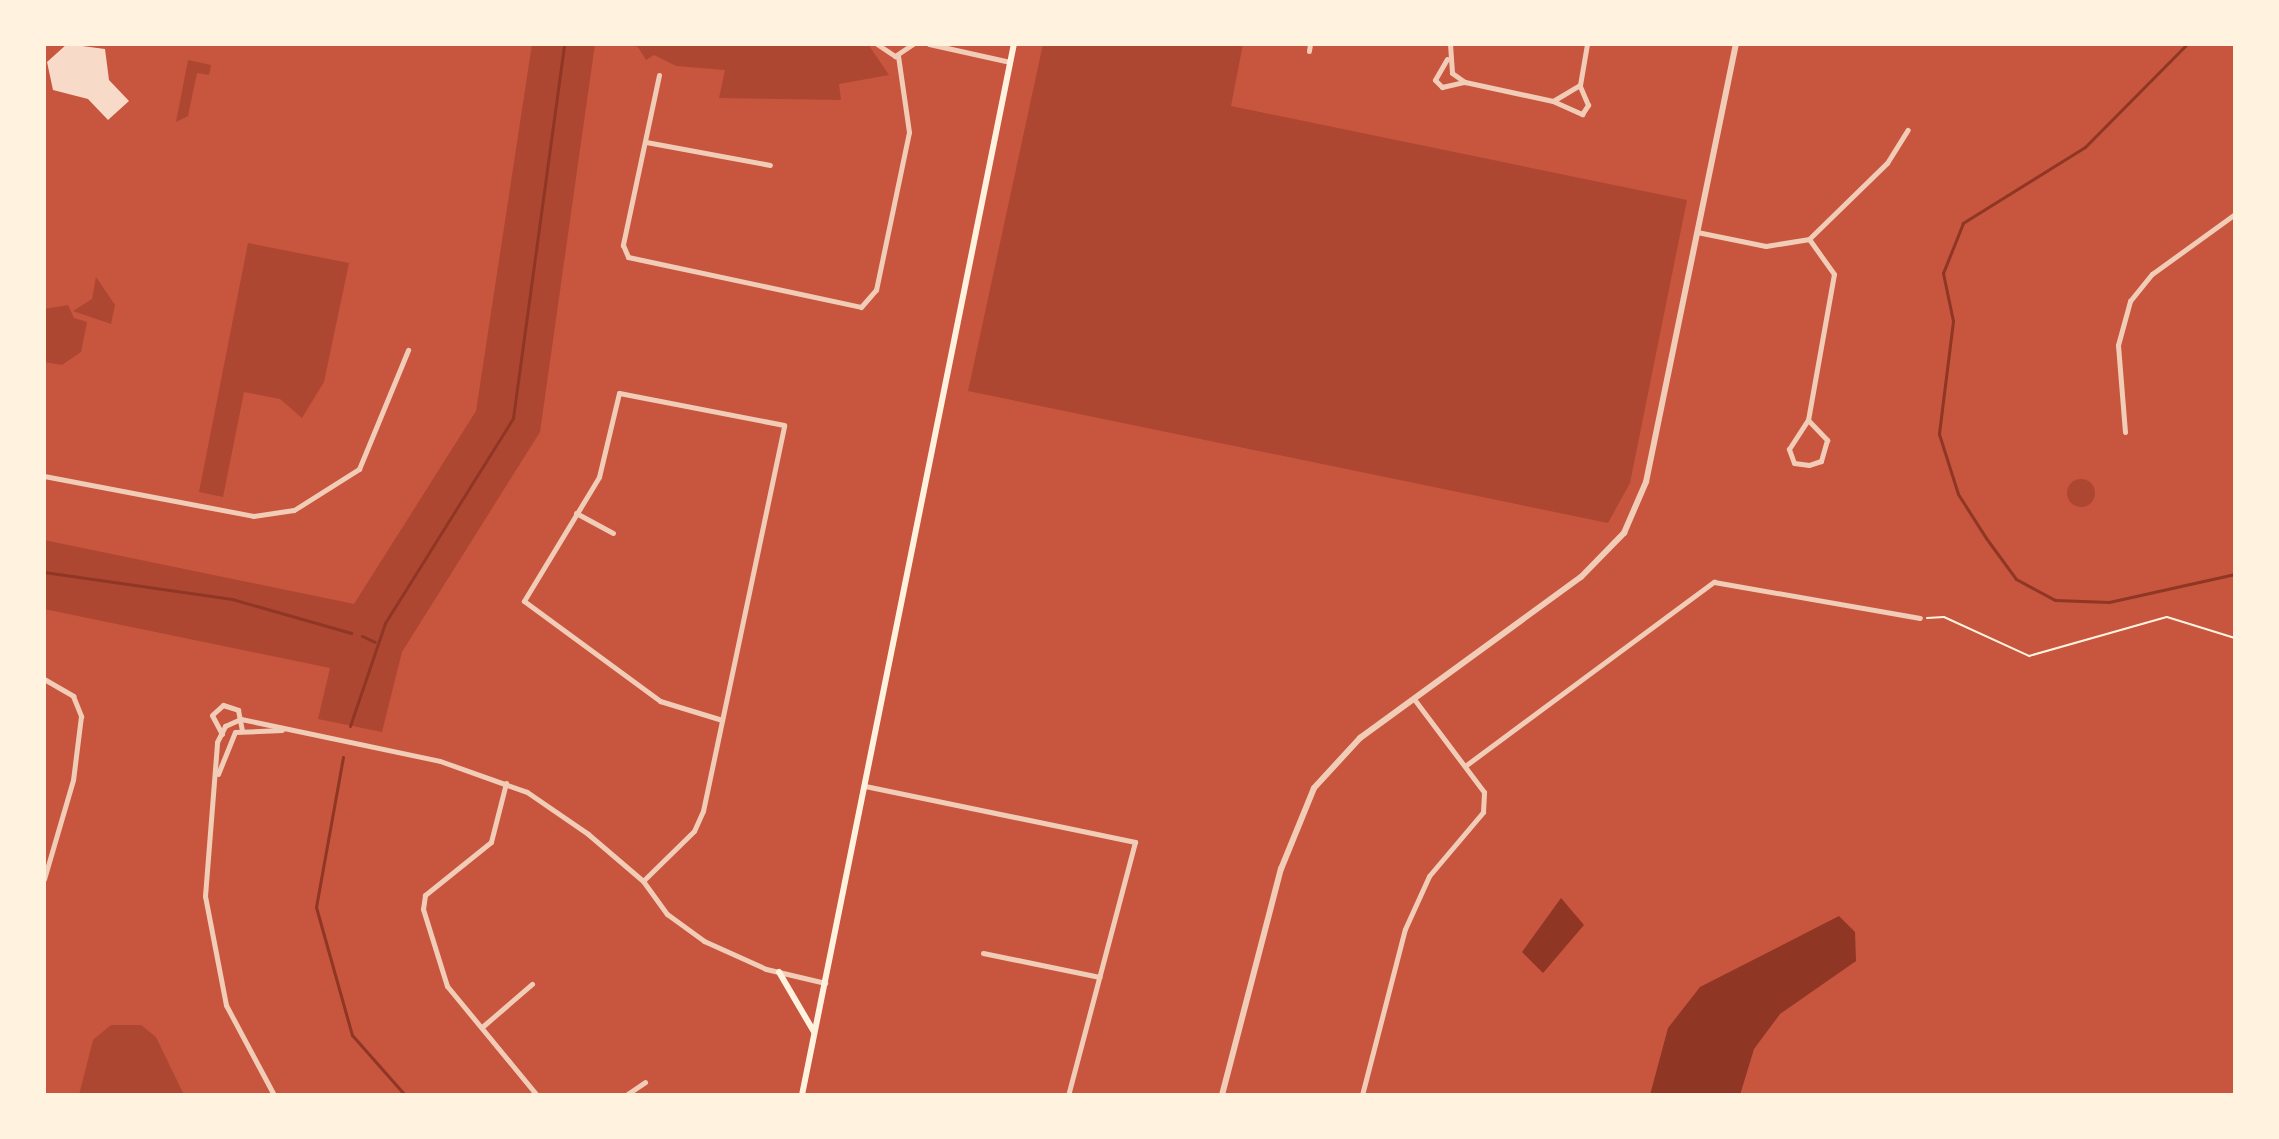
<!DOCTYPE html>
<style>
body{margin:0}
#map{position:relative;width:2279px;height:1139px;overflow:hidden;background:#c8553d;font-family:"Source Sans 3",sans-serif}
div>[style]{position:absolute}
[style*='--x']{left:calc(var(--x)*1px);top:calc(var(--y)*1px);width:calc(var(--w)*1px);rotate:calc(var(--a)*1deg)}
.green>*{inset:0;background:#ae4732}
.round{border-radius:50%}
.water>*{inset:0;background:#8f3625}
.stream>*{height:3px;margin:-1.5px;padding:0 1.5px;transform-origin:1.5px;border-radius:1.5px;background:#8f3625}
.building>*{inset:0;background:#f7dbc8}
.path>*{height:2px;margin:-1px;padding:0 1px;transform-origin:1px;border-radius:1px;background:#fff3e0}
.minor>*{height:5px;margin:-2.5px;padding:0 2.5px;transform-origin:2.5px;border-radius:2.5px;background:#f1ccb7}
.tertiary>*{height:6px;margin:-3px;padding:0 3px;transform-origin:3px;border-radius:3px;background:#f1ccb7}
.secondary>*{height:6px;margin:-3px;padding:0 3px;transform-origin:3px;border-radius:3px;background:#fff3e0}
span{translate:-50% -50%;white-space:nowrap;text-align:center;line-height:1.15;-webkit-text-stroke:7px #fff3e0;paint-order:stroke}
.frame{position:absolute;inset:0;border:46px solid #fff3e0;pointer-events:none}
</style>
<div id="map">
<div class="green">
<div style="clip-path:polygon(532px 44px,595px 44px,540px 432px,402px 652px,382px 732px,318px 719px,330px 668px,44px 609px,44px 540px,354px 604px,476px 411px)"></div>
<div style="clip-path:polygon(622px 44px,868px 44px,889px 75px,839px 84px,841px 100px,719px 98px,725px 70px,676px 66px,654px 55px,646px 60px,638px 47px)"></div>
<div style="clip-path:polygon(1043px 44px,1243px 44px,1231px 106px,1687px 200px,1630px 483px,1608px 523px,968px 391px)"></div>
<div style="clip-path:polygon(188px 60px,211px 65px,209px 75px,197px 73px,188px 116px,176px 122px)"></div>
<div style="clip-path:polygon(248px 243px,349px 263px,324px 382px,302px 418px,280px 399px,244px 392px,223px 497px,199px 492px)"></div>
<div style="clip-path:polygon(96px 277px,115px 305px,111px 324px,73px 311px,92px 299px)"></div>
<div style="clip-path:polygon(68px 305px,74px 318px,87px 322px,81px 352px,62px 365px,44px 362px,44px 309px)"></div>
<div class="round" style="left:2067px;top:479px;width:28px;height:28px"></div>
<div style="clip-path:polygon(111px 1025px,141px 1025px,156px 1037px,184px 1095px,79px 1095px,93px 1040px)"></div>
</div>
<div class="water">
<div style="clip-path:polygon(1561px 898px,1584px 925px,1543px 973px,1522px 952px)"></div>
<div style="clip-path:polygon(1839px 916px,1855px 932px,1856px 961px,1780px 1014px,1754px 1049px,1740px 1095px,1650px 1095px,1668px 1028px,1700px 987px)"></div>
</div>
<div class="stream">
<div style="--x:2187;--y:44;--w:145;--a:134.7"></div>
<div style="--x:2085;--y:147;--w:144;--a:148.1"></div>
<div style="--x:1963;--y:223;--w:54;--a:111.8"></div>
<div style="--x:1943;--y:273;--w:49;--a:78.2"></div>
<div style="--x:1953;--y:321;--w:114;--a:97.1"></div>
<div style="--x:1939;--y:434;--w:63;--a:72.4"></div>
<div style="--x:1958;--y:494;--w:52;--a:57.5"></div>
<div style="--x:1986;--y:538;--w:51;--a:53.8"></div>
<div style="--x:2016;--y:579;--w:44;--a:28.3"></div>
<div style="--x:2055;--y:600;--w:54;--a:2.1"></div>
<div style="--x:2109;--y:602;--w:129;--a:-12.5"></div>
<div style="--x:44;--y:572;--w:190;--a:8.2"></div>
<div style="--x:232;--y:599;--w:124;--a:15.9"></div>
<div style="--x:362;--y:636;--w:14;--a:25"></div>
<div style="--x:350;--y:726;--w:109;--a:-71.2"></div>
<div style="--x:385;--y:623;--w:242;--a:-58"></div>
<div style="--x:513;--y:418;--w:377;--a:-82.2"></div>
<div style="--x:343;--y:757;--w:152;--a:100.2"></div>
<div style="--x:316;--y:907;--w:133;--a:74.3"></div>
<div style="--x:352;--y:1035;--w:80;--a:48.5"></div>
</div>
<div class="building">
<div style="clip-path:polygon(67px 44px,105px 49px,109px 80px,129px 101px,108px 120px,88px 99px,53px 90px,47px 62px)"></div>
</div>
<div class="path">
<div style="--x:1927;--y:618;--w:17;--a:-3"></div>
<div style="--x:1944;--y:617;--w:94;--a:24.6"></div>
<div style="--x:2029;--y:656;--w:143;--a:-15.8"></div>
<div style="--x:2167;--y:617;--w:71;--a:17.2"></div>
</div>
<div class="minor">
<div style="--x:877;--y:44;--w:22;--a:34"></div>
<div style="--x:895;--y:56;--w:22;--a:-34"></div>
<div style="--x:929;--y:44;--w:83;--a:12.5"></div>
<div style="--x:1450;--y:44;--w:29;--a:86"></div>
<div style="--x:1452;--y:73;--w:16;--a:35"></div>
<div style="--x:1465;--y:82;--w:90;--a:12.2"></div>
<div style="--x:1553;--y:101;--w:31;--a:-31"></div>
<div style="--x:1580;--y:85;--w:42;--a:-80.3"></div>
<div style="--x:1309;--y:51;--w:7;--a:-82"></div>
<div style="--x:1447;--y:59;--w:24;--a:120"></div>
<div style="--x:1435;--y:80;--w:10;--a:45"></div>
<div style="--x:1442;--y:87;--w:23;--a:-13"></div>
<div style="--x:659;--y:75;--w:174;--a:102"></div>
<div style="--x:623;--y:245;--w:13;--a:67"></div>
<div style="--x:628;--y:257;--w:238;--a:12.1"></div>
<div style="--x:861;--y:307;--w:23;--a:-49"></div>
<div style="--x:876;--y:290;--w:161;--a:-78.2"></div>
<div style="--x:909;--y:132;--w:77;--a:-98.2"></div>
<div style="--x:2235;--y:79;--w:20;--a:90"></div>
<div style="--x:1555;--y:102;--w:30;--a:24"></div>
<div style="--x:1582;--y:114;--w:11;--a:-56"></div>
<div style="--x:1588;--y:105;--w:21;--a:-113"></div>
<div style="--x:646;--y:142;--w:126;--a:10.5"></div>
<div style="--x:1697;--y:232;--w:70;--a:11.5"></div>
<div style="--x:1766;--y:246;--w:44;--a:-9.2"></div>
<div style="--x:1809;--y:239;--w:109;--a:-44.3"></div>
<div style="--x:1887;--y:163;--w:39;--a:-58"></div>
<div style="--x:1808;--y:420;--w:28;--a:46"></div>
<div style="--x:1827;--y:440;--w:22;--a:106"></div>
<div style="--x:1821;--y:461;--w:13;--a:162"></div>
<div style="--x:1809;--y:465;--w:15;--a:-172"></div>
<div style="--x:1794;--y:463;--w:15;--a:-110"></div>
<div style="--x:1789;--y:449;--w:35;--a:-57"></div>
<div style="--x:1808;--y:420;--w:148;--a:-79.9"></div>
<div style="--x:1834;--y:274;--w:43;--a:-125.5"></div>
<div style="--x:2125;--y:432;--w:87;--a:-94.6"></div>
<div style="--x:2118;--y:345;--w:46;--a:-74.7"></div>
<div style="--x:2130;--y:301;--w:35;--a:-51"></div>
<div style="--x:2152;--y:274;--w:102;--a:-35.9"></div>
<div style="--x:44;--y:476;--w:213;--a:10.8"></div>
<div style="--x:253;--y:516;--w:41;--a:-8.3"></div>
<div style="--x:294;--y:510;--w:77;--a:-32.2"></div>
<div style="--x:359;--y:469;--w:129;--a:-67.6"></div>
<div style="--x:576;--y:513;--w:42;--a:28.4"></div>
<div style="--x:44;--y:679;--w:34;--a:30"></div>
<div style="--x:73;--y:696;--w:22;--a:68"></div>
<div style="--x:81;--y:716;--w:64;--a:97.1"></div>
<div style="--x:73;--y:780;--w:103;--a:106.3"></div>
<div style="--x:222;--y:734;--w:21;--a:-118"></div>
<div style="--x:212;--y:715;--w:15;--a:-42"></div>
<div style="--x:223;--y:705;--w:16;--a:18"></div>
<div style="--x:238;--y:710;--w:20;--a:79"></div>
<div style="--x:1465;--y:766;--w:310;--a:-36.5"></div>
<div style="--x:1714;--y:582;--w:209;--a:9.9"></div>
<div style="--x:218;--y:774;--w:45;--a:-68"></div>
<div style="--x:235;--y:732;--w:47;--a:-2.4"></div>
<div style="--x:506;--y:783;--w:61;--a:104.3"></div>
<div style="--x:491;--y:842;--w:85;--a:141.2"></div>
<div style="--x:425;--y:895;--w:14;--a:98"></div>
<div style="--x:423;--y:909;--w:81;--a:72.7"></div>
<div style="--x:447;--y:986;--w:141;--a:50.5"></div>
<div style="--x:865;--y:786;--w:276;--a:11.7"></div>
<div style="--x:1135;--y:842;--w:262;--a:104.8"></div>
<div style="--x:643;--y:881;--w:71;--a:-44.4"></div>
<div style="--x:694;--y:831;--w:22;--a:-66"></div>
<div style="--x:703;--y:811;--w:394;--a:-78.1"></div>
<div style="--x:784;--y:425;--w:168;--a:-169"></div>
<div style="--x:619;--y:393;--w:86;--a:103.4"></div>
<div style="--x:599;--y:477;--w:145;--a:121.2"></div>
<div style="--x:524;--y:601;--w:169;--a:36.3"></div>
<div style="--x:660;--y:701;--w:65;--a:17"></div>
<div style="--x:983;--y:953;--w:119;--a:11.6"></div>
<div style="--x:482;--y:1027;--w:66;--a:-40.7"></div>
<div style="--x:274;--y:1095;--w:102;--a:-118.1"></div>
<div style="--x:226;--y:1005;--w:111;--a:-100.9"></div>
<div style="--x:205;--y:896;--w:154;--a:-85.5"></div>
<div style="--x:217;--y:742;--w:18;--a:-63"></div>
<div style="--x:225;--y:726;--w:17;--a:-24"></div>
<div style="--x:241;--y:719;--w:203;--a:11.9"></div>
<div style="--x:440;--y:761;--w:92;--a:19.6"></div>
<div style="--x:527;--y:792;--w:74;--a:34.5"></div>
<div style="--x:588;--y:834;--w:72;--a:40.5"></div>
<div style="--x:643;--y:881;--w:41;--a:54"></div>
<div style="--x:667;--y:914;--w:46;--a:36.1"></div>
<div style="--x:704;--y:941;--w:68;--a:24.3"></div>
<div style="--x:766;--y:969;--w:61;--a:13.3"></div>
<div style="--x:626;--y:1095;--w:23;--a:-34"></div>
<div style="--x:1362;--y:1095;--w:171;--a:-75.5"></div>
<div style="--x:1405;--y:929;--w:58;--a:-65.6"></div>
<div style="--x:1429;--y:876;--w:84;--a:-49.8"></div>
<div style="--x:1483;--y:812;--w:20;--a:-87"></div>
<div style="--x:1484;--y:792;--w:116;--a:-127"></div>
</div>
<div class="tertiary">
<div style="--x:1222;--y:1095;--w:234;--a:-75.4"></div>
<div style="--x:1281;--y:869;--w:87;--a:-67.8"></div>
<div style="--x:1314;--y:788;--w:68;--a:-47.4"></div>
<div style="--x:1360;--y:738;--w:273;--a:-36.1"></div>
<div style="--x:1581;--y:577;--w:62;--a:-45.7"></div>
<div style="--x:1624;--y:533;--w:56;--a:-66.7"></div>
<div style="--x:1646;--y:482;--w:447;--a:-78.4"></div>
</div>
<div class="secondary">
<div style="--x:779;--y:972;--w:69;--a:59.7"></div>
<div style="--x:802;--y:1095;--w:1072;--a:-78.6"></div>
</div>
<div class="frame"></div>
</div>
